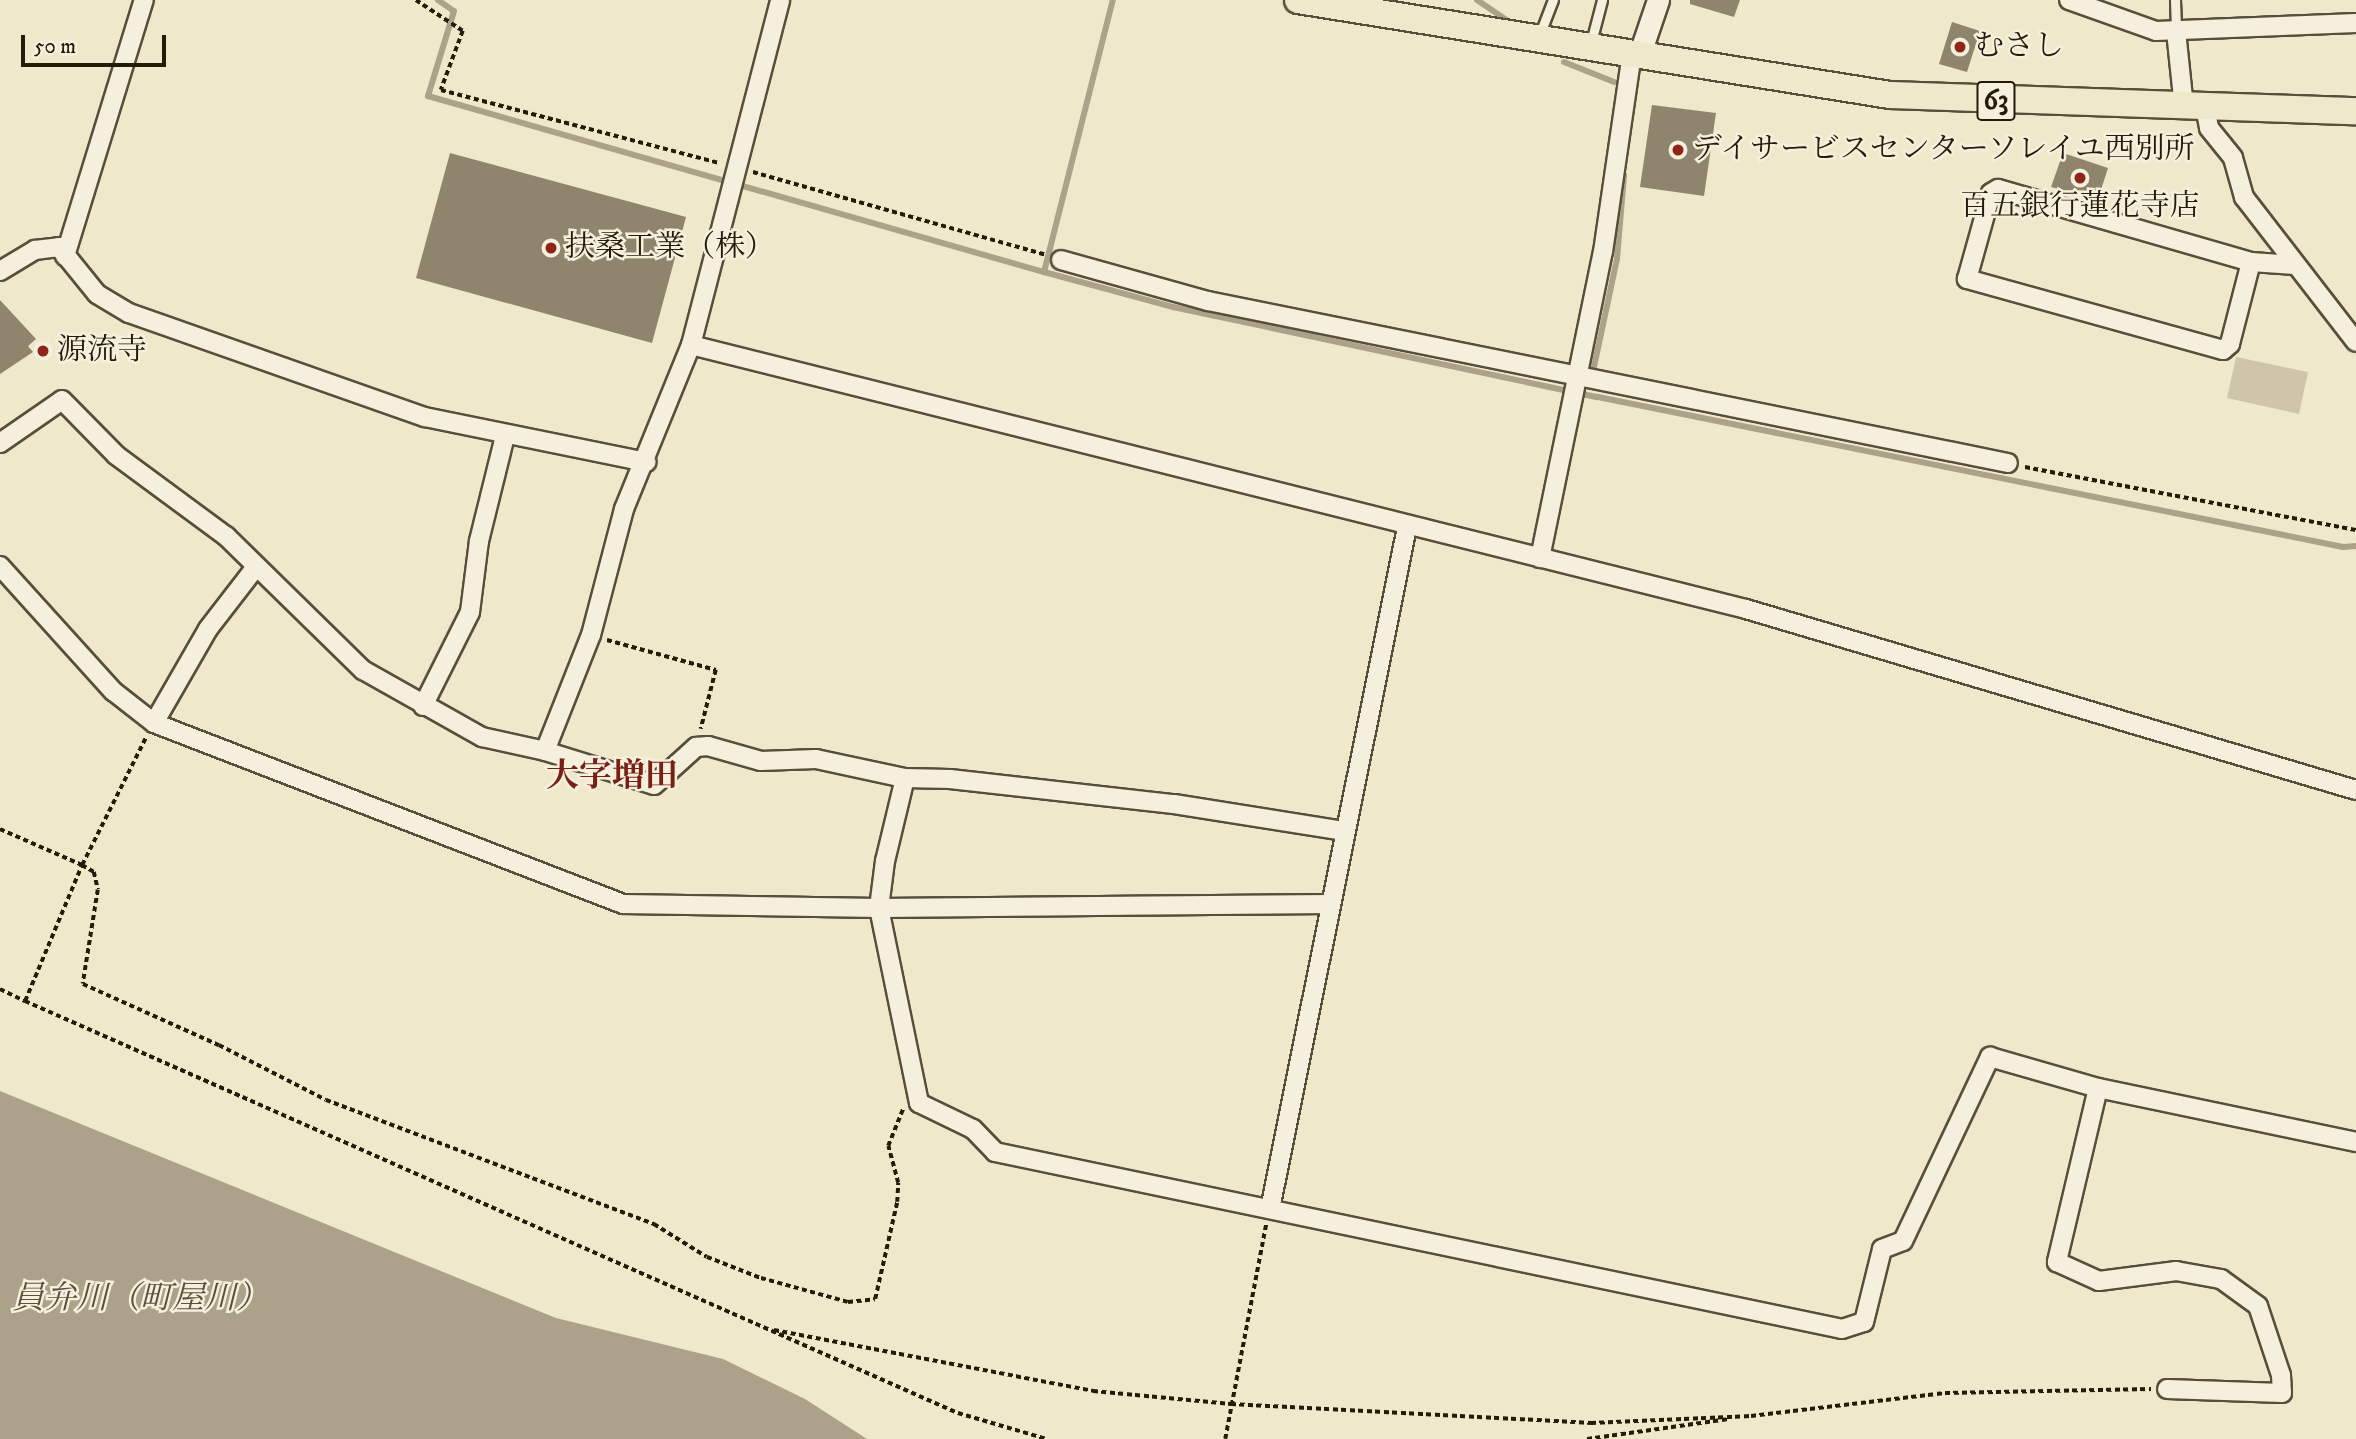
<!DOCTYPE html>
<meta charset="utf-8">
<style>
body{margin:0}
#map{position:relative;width:2356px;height:1439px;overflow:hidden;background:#f0e8cb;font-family:"IM FELL DW Pica","Noto Serif JP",serif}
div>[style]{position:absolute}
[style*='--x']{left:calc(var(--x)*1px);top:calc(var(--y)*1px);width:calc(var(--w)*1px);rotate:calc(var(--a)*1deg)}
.green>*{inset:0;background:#cec5aa}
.water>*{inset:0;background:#aba289}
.stream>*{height:6px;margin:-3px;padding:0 3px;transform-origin:3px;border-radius:3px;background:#aba289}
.building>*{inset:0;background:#8f856d}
.path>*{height:3.5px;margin-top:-1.75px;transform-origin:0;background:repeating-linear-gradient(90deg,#261a08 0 5px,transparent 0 8.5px)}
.roads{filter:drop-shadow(2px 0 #584e39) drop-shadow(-2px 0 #584e39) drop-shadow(0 2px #584e39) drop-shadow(0 -2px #584e39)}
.service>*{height:9px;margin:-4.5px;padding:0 4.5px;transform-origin:4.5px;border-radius:4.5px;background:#f5f0dd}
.minor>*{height:18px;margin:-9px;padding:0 9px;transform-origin:9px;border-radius:9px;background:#f5f0dd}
.tertiary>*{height:21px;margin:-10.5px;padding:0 10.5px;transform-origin:10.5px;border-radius:10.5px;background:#f5f0dd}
.primary>*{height:26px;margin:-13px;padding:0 13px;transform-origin:13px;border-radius:13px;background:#f0e8cb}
.dots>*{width:19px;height:19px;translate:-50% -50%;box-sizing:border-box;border:4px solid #f5f0dd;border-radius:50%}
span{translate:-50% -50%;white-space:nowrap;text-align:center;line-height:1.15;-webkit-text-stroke:5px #f5f0dd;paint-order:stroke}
.shield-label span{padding:2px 5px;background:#f5f0dd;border:2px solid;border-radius:5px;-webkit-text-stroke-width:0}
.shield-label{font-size:28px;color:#261a08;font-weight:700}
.poi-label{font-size:30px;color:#261a08}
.left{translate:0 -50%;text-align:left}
.water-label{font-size:32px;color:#5b503c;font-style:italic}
.quarter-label{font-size:33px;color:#7a1f14;font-weight:700}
.scale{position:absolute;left:21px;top:35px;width:145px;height:32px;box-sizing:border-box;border:4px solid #261a08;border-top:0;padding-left:9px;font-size:21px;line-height:24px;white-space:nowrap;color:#261a08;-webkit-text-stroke:5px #f5f0dd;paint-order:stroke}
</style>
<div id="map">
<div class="green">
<div style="clip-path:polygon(2236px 357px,2308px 372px,2299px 414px,2227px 398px)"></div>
</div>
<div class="water">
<div style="clip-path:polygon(0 1091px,556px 1318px,723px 1359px,805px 1399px,867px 1439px,0 1439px)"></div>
</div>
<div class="stream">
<div style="--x:438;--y:0;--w:19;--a:35"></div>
<div style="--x:454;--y:11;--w:89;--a:107"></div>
<div style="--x:428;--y:96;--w:641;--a:15.95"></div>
<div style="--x:1044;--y:272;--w:134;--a:15.2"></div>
<div style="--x:1173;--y:307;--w:434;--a:12"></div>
<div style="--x:1598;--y:397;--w:760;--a:11.38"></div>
<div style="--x:2343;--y:547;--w:13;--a:-4"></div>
<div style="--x:1477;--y:0;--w:40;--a:34"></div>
<div style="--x:1564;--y:62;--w:54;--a:21.8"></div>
<div style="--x:1044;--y:272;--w:281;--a:-75.8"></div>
<div style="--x:1594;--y:367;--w:110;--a:-78"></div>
<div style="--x:1617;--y:259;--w:84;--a:-85.2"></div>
</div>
<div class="building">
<div style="clip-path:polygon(1690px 0,1740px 0,1734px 17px,1690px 4px)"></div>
<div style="clip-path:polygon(1952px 22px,1980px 31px,1967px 72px,1939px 64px)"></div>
<div style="clip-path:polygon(1652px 105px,1716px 113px,1704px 196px,1640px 187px)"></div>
<div style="clip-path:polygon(450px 153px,686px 217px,652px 343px,416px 278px)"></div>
<div style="clip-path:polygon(2063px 153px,2108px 168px,2098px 199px,2051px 187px)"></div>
<div style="clip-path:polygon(0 300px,36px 339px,28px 346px,33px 352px,0 374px)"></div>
</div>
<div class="path">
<div style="--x:416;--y:0;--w:56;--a:33.4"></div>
<div style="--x:463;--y:31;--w:63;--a:110.4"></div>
<div style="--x:441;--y:90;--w:287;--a:14.7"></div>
<div style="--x:753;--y:172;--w:305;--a:15.8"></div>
<div style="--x:2025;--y:467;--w:337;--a:10.8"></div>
<div style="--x:607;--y:640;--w:113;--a:15.4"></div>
<div style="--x:716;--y:670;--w:61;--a:104.3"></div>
<div style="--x:0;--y:829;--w:90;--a:23.7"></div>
<div style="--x:82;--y:865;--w:143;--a:-63.4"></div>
<div style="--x:0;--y:989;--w:28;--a:26"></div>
<div style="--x:25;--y:1001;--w:147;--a:-67.3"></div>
<div style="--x:82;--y:865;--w:14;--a:30"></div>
<div style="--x:94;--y:872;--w:18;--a:77"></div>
<div style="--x:98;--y:890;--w:95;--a:99.1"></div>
<div style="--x:83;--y:984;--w:149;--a:24.2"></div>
<div style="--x:219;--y:1045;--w:120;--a:27.2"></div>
<div style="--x:326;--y:1100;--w:351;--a:20.7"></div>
<div style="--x:654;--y:1224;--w:62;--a:31.9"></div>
<div style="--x:707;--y:1257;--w:58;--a:21.3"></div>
<div style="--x:761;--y:1278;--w:90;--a:15.4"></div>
<div style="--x:848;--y:1302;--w:27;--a:-6"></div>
<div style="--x:875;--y:1299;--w:99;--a:-77.2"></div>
<div style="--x:897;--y:1202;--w:19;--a:-87"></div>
<div style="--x:898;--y:1183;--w:38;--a:-105"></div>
<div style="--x:888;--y:1146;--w:40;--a:-68"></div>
<div style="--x:25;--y:1001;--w:1020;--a:23.83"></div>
<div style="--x:958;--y:1413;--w:93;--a:16.3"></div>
<div style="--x:774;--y:1330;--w:325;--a:10.8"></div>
<div style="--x:1093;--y:1391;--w:139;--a:5.4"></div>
<div style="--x:1231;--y:1404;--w:361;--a:3"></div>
<div style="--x:1591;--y:1423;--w:161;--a:-2.5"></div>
<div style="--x:1751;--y:1416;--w:195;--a:-6.8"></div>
<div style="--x:1945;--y:1393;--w:206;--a:-1.1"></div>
<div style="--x:1225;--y:1439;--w:218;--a:-79.2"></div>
<div style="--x:1587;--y:1439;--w:143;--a:-8"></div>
</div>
<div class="roads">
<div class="service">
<div style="--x:2175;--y:0;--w:31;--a:88"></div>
<div style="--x:1539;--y:36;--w:39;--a:-69"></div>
<div style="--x:1590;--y:46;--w:48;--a:-75.4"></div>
</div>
<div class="minor">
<div style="--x:2069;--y:0;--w:92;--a:19.6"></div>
<div style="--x:2156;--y:31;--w:200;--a:-2.3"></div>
<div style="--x:2176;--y:31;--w:76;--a:84"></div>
<div style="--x:2205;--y:107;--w:21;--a:79"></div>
<div style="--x:2209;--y:128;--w:38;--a:51"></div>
<div style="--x:2233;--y:158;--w:41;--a:74.2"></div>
<div style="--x:2244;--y:197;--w:183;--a:52.3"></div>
<div style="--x:1998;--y:189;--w:263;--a:16.1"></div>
<div style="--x:2251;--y:262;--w:85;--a:104.4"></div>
<div style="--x:2230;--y:344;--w:9;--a:139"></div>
<div style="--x:2223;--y:350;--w:266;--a:-164.5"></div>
<div style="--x:1967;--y:279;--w:89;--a:-74.4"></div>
<div style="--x:1991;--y:193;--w:8;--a:-30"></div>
<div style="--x:65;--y:256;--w:268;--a:-72.9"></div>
<div style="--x:1061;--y:260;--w:153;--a:15.6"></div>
<div style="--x:1208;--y:301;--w:816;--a:11.45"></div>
<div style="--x:2251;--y:262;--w:44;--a:3.9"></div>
<div style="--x:0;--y:271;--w:41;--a:-31"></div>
<div style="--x:35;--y:250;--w:24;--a:-7"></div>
<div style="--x:59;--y:247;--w:60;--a:51"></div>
<div style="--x:97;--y:294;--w:37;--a:31"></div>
<div style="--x:129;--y:313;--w:314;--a:19.4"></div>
<div style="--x:425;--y:417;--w:226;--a:11.5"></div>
<div style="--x:691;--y:345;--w:1088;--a:14.05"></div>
<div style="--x:1746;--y:609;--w:636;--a:16.53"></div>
<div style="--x:0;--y:443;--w:75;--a:-34.7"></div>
<div style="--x:62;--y:400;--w:77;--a:45.5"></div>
<div style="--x:116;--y:455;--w:137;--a:36.4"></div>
<div style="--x:226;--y:536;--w:192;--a:44.4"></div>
<div style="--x:363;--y:670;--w:137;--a:29.4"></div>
<div style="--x:482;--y:737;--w:65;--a:12.5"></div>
<div style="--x:545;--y:751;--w:114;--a:17.3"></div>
<div style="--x:654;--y:785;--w:57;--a:-42.1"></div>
<div style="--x:696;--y:747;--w:12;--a:-5"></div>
<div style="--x:708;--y:746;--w:55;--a:15.8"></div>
<div style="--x:761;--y:761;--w:55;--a:-2.1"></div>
<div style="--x:816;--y:759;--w:91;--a:12.1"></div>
<div style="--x:905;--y:778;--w:45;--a:1.3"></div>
<div style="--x:950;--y:779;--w:225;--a:6.4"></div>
<div style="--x:1174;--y:804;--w:173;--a:9"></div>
<div style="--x:1540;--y:558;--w:312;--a:-78.4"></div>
<div style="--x:1603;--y:252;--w:202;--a:-81.7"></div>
<div style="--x:0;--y:566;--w:169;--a:47.9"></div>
<div style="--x:113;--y:691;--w:52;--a:38"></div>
<div style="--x:154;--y:723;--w:503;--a:21.1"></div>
<div style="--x:623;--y:904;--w:256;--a:0.9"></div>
<div style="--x:879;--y:908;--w:452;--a:-0.5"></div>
<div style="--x:423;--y:706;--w:105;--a:-63.4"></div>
<div style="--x:470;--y:612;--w:72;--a:-82.8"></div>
<div style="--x:479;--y:541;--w:108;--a:-76.1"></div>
<div style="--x:154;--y:723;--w:108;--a:-60.1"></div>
<div style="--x:208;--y:629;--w:78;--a:-52.3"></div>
<div style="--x:545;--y:751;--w:125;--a:-68.4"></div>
<div style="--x:591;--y:635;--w:130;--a:-75.3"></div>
<div style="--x:624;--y:509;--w:177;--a:-67.8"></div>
<div style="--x:691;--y:345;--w:356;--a:-75.5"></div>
<div style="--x:905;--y:778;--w:85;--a:103.5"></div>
<div style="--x:885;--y:861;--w:47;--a:97.3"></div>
<div style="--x:879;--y:908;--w:199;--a:78.4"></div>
<div style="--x:919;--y:1103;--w:60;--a:25.7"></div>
<div style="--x:973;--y:1129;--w:32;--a:46"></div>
<div style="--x:995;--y:1152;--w:865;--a:11.8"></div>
<div style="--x:1842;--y:1329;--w:23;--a:-18"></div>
<div style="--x:1864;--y:1322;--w:75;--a:-76.1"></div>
<div style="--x:1882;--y:1249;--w:22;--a:-21"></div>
<div style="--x:1903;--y:1241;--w:204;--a:-64.7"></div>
<div style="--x:1990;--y:1057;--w:112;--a:16"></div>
<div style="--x:2098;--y:1088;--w:264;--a:11.8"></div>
<div style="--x:2098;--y:1088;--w:179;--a:103.3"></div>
<div style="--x:2057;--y:1262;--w:46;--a:24.3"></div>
<div style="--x:2099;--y:1281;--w:78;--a:-7.4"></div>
<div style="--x:2176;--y:1271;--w:46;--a:10.1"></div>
<div style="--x:2221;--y:1279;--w:46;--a:36.1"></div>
<div style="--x:2258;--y:1306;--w:73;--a:71.6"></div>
<div style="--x:2281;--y:1375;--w:18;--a:87"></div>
<div style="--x:2282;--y:1393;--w:115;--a:-178"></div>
<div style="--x:1270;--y:1209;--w:696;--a:-78.64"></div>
</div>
<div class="tertiary">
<div style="--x:1640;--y:53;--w:56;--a:-71.2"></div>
</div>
<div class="primary">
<div style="--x:1298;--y:0;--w:600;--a:9.12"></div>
<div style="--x:1890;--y:95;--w:466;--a:2"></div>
</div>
</div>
<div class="dots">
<div style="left:1960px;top:47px;background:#8f2418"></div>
<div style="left:1678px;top:150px;background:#8f2418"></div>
<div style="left:2080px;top:178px;background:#8f2418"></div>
<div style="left:551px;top:248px;background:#8f2418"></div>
<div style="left:43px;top:351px;background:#8f2418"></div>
</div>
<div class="shield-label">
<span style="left:1996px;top:101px">63</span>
</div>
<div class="poi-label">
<span class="left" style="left:1974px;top:47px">むさし</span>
<span class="left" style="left:1692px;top:150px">デイサービスセンターソレイユ西別所</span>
<span style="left:2080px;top:207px">百五銀行蓮花寺店</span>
<span class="left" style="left:565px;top:248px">扶桑工業（株）</span>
<span class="left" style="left:57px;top:351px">源流寺</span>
</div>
<div class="water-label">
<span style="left:140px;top:1299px">員弁川（町屋川）</span>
</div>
<div class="quarter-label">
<span style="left:612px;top:777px">大字増田</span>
</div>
<div class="scale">50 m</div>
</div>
